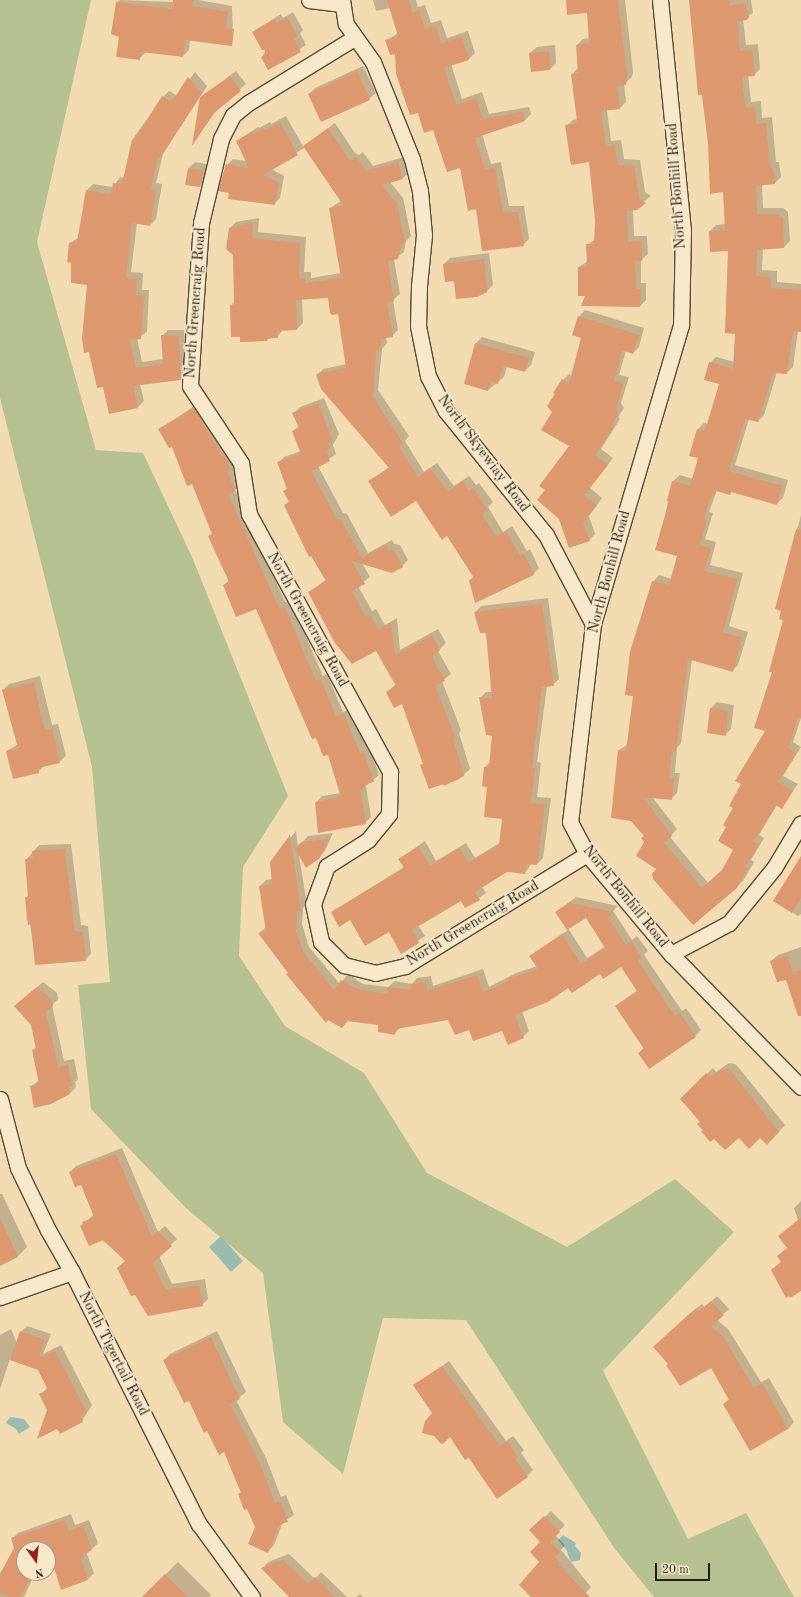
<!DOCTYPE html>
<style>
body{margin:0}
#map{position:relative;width:801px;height:1597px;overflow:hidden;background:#f3dbb1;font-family:"Old Standard TT",serif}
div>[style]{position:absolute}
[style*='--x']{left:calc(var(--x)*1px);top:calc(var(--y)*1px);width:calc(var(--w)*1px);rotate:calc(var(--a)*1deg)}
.green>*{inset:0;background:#b5c190}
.water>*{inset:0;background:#9bbbb0}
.shadow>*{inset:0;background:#0003}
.building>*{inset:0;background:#dd986f}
.roads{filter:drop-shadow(1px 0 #584c39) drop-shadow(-1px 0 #584c39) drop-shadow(0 1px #584c39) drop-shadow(0 -1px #584c39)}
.street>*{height:15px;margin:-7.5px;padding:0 7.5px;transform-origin:7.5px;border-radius:7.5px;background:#f7e8cc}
span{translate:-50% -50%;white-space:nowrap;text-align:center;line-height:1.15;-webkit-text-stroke:3.5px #f7e8cc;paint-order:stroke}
.street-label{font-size:15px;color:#251c11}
.north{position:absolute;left:16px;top:1541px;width:40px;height:40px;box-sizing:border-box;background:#f7e8cc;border:1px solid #a39681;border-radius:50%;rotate:165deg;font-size:11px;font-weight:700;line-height:16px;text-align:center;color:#251c11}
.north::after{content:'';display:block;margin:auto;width:14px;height:18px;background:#8f2418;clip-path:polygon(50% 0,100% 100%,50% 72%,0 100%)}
.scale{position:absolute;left:655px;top:1563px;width:55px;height:18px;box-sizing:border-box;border:2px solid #251c11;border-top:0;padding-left:5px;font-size:12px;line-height:14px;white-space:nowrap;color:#251c11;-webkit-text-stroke:3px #f7e8cc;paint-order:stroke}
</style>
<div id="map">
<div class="green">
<div style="clip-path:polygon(0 0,91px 0,37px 242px,96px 450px,143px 453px,192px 557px,288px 796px,243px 867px,239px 956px,285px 1026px,364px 1073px,427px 1173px,567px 1247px,675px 1179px,734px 1232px,603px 1371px,688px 1539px,746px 1513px,794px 1597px,654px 1597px,615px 1549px,466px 1320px,383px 1318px,343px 1474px,283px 1422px,263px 1273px,187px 1209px,91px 1109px,78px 985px,110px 982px,92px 767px,0 398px)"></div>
</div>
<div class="water">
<div style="clip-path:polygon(221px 1236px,243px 1261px,231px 1272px,209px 1247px)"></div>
<div style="clip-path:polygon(10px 1417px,24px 1419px,30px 1427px,19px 1434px,16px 1429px,6px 1423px)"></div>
<div style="clip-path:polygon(563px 1535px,576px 1543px,575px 1546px,581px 1553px,580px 1560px,571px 1562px,569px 1558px,567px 1551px,558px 1540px)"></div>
</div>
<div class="shadow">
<div style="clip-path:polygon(120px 0,174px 2px,174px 0,198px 0,232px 6px,233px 38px,227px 44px,190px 39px,189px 50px,183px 56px,146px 52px,140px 58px,120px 37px,117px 2px)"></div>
<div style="clip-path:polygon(373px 0,416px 0,418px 7px,425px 5px,431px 23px,441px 20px,447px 38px,468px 31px,475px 53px,469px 59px,451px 64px,462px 99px,482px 92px,489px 114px,529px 107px,531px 114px,525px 120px,482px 134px,491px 164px,501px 162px,509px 206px,524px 206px,529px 239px,523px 245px,477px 208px,460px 167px,434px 129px,396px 53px,386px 41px,398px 33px,390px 8px,376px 11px)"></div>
<div style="clip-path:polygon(567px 0,625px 0,633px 72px,632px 77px,624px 84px,626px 102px,620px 108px,607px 110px,611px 141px,621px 140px,624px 159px,640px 160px,645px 192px,651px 196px,633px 209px,634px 236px,647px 236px,648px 254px,641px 260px,641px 283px,646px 283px,646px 300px,640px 306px,583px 305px,586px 295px,579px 267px,588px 261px,587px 245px,595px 239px,596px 220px,590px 161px,566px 126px,573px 120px,578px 119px,572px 74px,578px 68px,577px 45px,583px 39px,590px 38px,588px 12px)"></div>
<div style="clip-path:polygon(690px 0,751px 0,753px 13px,743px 19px,746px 45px,758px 44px,760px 69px,754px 75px,748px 76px,751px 102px,761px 101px,762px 118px,772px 117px,776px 162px,779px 162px,781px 177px,775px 183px,762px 185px,763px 208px,783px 208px,788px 212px,790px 241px,784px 247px,763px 248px,762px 270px,777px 271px,777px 282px,801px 284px,801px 331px,798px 331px,793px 367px,786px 373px,777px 372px,764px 415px,758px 421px,749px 419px,735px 465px,788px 480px,783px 498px,776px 504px,732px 491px,717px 490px,709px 512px,713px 513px,705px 539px,716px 542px,710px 565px,743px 573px,729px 626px,748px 632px,738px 665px,732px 671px,692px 660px,681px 743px,677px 748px,675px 773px,680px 773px,677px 793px,671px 799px,653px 798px,677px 829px,670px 837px,708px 883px,724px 869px,735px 849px,728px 827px,743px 784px,766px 731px,773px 672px,784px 620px,782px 610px,776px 608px,801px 515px,801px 718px,793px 742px,801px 747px,783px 776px,798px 784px,781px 808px,777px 805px,759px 835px,764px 838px,751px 860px,754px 862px,743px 881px,694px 924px,657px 869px,645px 836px,632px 820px,612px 817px,619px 750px,628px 744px,653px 582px,659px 575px,672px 579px,678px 555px,657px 549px,673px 481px,680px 475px,693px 479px,699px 457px,691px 455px,698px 429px,704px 423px,708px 424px,720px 383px,710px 363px,716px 357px,735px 362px,736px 333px,729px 250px,710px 231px,716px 225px,726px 224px,724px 191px,709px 144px)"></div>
<div style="clip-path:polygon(293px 12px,303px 30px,300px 33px,306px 45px,268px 69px,262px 57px,266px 50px,253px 32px,281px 14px,283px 18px)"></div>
<div style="clip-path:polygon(555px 45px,556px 63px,550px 69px,532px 71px,530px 53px,537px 47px)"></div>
<div style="clip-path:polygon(363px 66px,376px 93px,369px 99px,309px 94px,315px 88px)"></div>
<div style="clip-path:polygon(236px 71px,246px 84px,218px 108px,193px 143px,201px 98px)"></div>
<div style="clip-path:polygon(195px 72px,207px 86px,163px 154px,156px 183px,162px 184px,156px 219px,150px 225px,137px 223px,131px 272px,143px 273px,142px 290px,149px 290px,147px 332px,137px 338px,142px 362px,163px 359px,162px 336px,168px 330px,184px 330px,187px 373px,181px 379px,140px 384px,144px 401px,138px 407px,104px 385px,90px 351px,89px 284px,70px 243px,79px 237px,87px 190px,93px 184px,113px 187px,120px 177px,124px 178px,132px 140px,163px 97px,169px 91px,176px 95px,179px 93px)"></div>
<div style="clip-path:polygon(286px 116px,304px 148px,271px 169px,284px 176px,280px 198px,274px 204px,229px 199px,227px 165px,233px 159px,246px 161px,237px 141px,258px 127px,259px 128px,270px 122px,271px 124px)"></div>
<div style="clip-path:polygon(335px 123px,355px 153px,359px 155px,363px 152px,373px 166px,404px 157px,409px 172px,403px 178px,390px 182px,403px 198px,411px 236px,406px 241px,404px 252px,394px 259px,400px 294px,393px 300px,398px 330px,392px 336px,386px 337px,387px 343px,382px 349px,378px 390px,409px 436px,405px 441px,424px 472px,437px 463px,454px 486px,469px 476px,476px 485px,479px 483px,493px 502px,488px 507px,503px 532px,512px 526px,527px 551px,530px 549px,539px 568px,533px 574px,470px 580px,474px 576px,447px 535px,416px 499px,369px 482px,389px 467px,317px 375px,323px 369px,347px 364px,339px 313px,329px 297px,302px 298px,303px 323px,297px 329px,283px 330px,277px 337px,266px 340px,241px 336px,231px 305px,235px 302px,234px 254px,230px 228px,236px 222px,259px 218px,258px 232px,306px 237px,304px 272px,311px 272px,311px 278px,341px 273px,330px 208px,341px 201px,305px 146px)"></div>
<div style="clip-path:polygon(195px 162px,210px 165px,206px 180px,200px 186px,189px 168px)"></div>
<div style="clip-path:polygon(489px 253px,493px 285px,487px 291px,454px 279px,444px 264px,450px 258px)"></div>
<div style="clip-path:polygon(585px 310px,644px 328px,639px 347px,633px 353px,626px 351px,619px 375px,629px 377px,621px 403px,624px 408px,618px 417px,620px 419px,601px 449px,613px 458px,590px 488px,602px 498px,589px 516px,595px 534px,589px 540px,560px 519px,546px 490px,571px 446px,554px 412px,557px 394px,563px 380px,569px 374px,572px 376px,583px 337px,579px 317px)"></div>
<div style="clip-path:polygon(482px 337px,535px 352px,531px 365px,525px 371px,507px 366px,504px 377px,488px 390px,476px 343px)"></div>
<div style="clip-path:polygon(324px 398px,339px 434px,333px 445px,336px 454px,318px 466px,343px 513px,347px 514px,368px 553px,392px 540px,394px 544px,400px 545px,408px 560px,402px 566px,362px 563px,370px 577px,358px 586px,372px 611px,376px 609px,385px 625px,397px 618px,400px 650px,438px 629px,446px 643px,438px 651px,451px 674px,442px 681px,461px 730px,459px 733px,470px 769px,458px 780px,429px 788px,424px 763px,402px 702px,387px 692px,396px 684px,377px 650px,335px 643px,309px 592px,326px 580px,285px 505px,289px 501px,284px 491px,288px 488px,278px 463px,284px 457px,301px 451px,293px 431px,299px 426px,294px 413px,300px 407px)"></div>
<div style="clip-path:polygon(200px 402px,236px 462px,233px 465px,241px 484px,235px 490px,285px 602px,291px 602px,323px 676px,327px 674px,343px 712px,350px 709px,367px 748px,370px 747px,379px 775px,366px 786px,371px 817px,365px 823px,316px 803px,322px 796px,341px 793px,328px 753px,317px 737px,257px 607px,224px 585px,229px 580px,209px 536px,213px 533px,193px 483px,172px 446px,159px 430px)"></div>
<div style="clip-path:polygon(548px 598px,559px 679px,553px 685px,547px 686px,537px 762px,541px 763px,537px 797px,551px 798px,543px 858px,537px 864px,531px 864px,525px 873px,507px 871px,482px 887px,486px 893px,466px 907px,461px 900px,418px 925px,425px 936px,402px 952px,389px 931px,332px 912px,404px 867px,399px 859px,425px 841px,436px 861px,466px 843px,475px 858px,501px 842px,503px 818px,488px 786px,485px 767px,490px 762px,494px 735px,480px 698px,486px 692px,492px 692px,487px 632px,475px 612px,481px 606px)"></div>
<div style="clip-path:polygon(40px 676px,52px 725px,58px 724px,66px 756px,59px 762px,45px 765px,38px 772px,7px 751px,18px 744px,3px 690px,9px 684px)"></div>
<div style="clip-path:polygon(717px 702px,734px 705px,731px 729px,725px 735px,711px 708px)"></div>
<div style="clip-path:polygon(evenodd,296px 831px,298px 847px,308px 836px,333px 833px,325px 851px,319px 857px,299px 856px,307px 904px,303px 908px,302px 924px,309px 947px,340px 984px,348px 974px,363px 984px,388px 987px,395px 981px,412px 984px,417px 978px,431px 976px,433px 986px,483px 969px,489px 987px,516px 973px,537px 966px,531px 956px,568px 930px,556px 912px,576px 897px,618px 906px,613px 911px,632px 940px,637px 936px,648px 951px,644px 955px,682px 1011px,686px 1008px,701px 1030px,695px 1036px,639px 1053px,644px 1047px,617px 1006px,638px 990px,622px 965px,569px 986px,522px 1011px,529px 1031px,523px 1037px,502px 1030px,470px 1029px,449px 1019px,401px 1027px,394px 1034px,379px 1024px,348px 1021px,342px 1027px,289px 973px,259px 933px,266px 927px,260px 886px,266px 880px,273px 879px,271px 862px,296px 831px,586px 917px,606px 946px,587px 958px,568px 928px,586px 917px)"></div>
<div style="clip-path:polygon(71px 844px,81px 925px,88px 926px,91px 954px,85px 960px,36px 964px,26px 898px,29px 894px,26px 860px,39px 845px)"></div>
<div style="clip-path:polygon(801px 859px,801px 914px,798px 916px,774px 900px)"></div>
<div style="clip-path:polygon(801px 947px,801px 1006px,787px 978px,771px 961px,778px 955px)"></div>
<div style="clip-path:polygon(43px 982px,57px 993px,58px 999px,52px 1005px,64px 1061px,74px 1059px,78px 1079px,75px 1082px,76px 1087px,70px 1093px,31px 1087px,39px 1080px,33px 1050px,36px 1047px,32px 1025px,22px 1000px)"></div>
<div style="clip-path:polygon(729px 1063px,735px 1064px,739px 1068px,785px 1125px,767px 1144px,761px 1137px,739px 1136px,704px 1130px,701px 1121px,681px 1099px,713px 1068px,716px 1072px)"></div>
<div style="clip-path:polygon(122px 1148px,158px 1232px,165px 1226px,177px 1239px,159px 1256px,172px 1284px,205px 1279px,208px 1299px,202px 1305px,149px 1315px,126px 1261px,84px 1224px,94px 1214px,81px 1183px,70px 1172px,76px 1166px)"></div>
<div style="clip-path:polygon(0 1194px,2px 1194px,27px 1247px,18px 1256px,0 1265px)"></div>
<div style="clip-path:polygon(801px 1201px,801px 1289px,772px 1270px,782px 1261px,788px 1247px,779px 1236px,798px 1220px,794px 1208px)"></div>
<div style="clip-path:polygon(717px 1296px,729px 1309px,717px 1320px,728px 1329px,761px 1382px,769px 1378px,794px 1422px,788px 1429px,724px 1404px,730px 1398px,712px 1366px,669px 1364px,661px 1341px,695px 1309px,702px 1304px,705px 1307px)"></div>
<div style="clip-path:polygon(27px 1326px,51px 1334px,43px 1354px,61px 1345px,92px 1405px,82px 1421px,48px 1410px,41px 1394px,48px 1387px,39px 1369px,10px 1359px,0 1389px,0 1335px,11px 1329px,17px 1343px,21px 1332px)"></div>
<div style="clip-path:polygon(217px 1331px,246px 1392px,236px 1400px,266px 1458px,281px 1497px,286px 1495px,294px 1515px,283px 1522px,274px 1545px,268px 1551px,248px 1507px,239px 1495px,241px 1492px,225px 1451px,208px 1430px,164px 1360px,170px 1354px)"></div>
<div style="clip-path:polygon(449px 1361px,506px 1441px,513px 1436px,524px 1450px,521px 1453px,533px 1470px,527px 1476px,469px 1456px,433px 1413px,414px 1386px)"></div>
<div style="clip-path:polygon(551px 1511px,565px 1525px,555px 1535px,565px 1545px,561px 1550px,591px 1587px,582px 1597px,531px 1597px,520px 1585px,540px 1562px,542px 1542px,531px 1530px)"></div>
<div style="clip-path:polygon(71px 1514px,75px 1525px,89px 1520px,98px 1543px,87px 1554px,94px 1573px,88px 1579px,62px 1589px,48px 1549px,24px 1549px,24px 1573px,35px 1573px,24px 1597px,0 1597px,0 1577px,15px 1548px,12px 1539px,18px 1533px)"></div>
<div style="clip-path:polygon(289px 1554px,315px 1579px,321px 1572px,347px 1597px,291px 1597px,263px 1568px,268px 1562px)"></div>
<div style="clip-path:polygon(178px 1562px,211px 1595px,209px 1597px,143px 1597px)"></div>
<div style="clip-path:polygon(360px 1594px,363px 1597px,356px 1597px)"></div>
</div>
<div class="building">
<div style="clip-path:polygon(173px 0,193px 0,192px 6px,228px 12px,226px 28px,234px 29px,232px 46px,185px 40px,183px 57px,141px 52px,140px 60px,116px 57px,119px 37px,111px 34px,116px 2px,172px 9px)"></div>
<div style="clip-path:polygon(387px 0,409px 0,412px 13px,419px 10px,425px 29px,435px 26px,441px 43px,462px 37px,469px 60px,444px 68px,456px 105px,476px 98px,483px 119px,523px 112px,525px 121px,475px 138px,485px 169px,495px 168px,503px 212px,518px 212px,524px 246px,482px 251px,476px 209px,468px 211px,460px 168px,447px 172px,433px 130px,424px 133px,418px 113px,410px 115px,396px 74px,395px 54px,390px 55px,385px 40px,398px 36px)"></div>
<div style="clip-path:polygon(566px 0,618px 0,627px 78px,626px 85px,617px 86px,620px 109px,601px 111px,606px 147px,615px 145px,618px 165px,634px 165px,639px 198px,646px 203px,637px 210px,627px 211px,628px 242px,642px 241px,642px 261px,635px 261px,636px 289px,641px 289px,640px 307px,581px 306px,585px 296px,578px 296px,578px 267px,587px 267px,586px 244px,594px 244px,595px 220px,589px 162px,571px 165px,565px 125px,575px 124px,577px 121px,571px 74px,578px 73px,576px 45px,589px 43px,587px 13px,567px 15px)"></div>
<div style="clip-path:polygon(689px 0,730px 0,730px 5px,745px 3px,749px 17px,747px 20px,737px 21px,740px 51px,752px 50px,755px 76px,742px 77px,745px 108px,755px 107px,756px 124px,766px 123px,770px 168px,773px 168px,775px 184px,756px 186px,757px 214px,777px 214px,783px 218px,784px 248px,757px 250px,756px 276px,771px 277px,771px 288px,801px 290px,801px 332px,793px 331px,787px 374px,773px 373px,758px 422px,745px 419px,729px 471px,782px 486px,777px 505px,731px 492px,730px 495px,716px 491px,709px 501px,704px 519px,707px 520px,700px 545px,711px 549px,704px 571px,737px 579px,723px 632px,742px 638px,733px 672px,688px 659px,676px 751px,672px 750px,669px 779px,674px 779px,672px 800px,643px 797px,672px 836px,664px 843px,702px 888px,722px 870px,733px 850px,718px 841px,726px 827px,723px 825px,733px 808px,729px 806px,741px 784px,735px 781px,765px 731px,754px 728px,772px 672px,769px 672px,783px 620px,779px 619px,781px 611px,775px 609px,796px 529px,801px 530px,801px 718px,798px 717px,788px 748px,796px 753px,778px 782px,793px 791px,782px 809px,776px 805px,753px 842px,759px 844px,745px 867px,748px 868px,737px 888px,693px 925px,653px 879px,652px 874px,656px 869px,636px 856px,644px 842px,641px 838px,644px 836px,631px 821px,611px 818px,618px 750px,626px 751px,633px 696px,625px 695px,630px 652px,652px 581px,669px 585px,677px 556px,655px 550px,669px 502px,667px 501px,672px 481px,690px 486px,698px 458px,689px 456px,697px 429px,705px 431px,719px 384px,704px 380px,709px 362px,733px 369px,735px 334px,725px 333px,728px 251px,710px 252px,709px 231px,725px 230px,723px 192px,710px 194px,708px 144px,702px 95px,698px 95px)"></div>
<div style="clip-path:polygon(287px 17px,297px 36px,294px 38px,301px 52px,268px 70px,261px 57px,265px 55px,265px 50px,262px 50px,252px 32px,274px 19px,277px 23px)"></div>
<div style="clip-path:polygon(549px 51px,550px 70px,531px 72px,529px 53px)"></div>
<div style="clip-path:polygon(357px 71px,370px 100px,321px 122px,308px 94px)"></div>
<div style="clip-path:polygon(230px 76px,241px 91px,214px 113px,192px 146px,200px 97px)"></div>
<div style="clip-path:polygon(188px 77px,202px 93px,160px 158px,158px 157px,151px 189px,156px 190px,150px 226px,132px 223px,126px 278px,137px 279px,136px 295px,144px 296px,141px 339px,130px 340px,136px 368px,163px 364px,161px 335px,179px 336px,181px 380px,133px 386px,138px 408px,109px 414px,103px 387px,97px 388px,89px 352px,84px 353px,82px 338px,87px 285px,71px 283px,71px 263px,67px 262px,69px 243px,77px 242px,86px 190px,111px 194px,113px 183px,122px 184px,132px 140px,134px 141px,162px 96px,170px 101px,172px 98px,173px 100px)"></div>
<div style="clip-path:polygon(280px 122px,298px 155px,263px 175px,279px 182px,275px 205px,228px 199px,229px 193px,218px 191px,226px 164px,249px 168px,236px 141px,251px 132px,252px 134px,264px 128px,265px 130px)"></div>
<div style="clip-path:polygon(328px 128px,349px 159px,352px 160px,356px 157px,366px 171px,398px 162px,403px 179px,382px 185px,397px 204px,405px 243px,401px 244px,398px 259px,388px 261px,394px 301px,387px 302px,393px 337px,380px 339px,382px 350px,376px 351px,373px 397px,403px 443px,399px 447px,418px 477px,430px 468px,448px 492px,463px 481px,469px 491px,473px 488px,487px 509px,482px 514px,496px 537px,506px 531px,520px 556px,524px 554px,534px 575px,475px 603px,469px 580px,474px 578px,447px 536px,442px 540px,416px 501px,391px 517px,368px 481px,389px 468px,321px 389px,316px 374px,346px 368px,338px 314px,332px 315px,330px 313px,328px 298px,296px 300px,297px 330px,277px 331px,278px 338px,267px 338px,267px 341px,240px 342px,240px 337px,231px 337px,230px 305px,234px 305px,233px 255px,226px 249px,229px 228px,253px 223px,252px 238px,300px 243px,299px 278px,305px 278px,305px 283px,341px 278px,329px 208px,343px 205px,303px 146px)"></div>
<div style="clip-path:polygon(188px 168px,204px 171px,200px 187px,185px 185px)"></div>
<div style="clip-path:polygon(484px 259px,487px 292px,477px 297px,456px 299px,454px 281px,445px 282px,443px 264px)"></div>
<div style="clip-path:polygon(578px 316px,639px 335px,633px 354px,622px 350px,614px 381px,623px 383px,616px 410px,618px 415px,612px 424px,615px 425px,595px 455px,608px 465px,584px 495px,597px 505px,583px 523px,590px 541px,569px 548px,559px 519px,537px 500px,545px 490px,539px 486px,569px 446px,541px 430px,552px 412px,547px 406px,555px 394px,553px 393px,562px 379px,569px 384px,581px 338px,572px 335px)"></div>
<div style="clip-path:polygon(475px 343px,529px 358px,525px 372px,503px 366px,498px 384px,491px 382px,488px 391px,464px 384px)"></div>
<div style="clip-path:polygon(318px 403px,333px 441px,328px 443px,330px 449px,326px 450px,330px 461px,311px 471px,337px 519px,341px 520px,362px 558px,386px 545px,388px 550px,394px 551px,403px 567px,392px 573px,352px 561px,365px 584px,352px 591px,366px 617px,370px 615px,378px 630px,391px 623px,395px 655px,432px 635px,440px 650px,432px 657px,445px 681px,435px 686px,455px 737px,453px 738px,464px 776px,444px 786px,443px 784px,429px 789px,420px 765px,423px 764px,402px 704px,394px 708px,386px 692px,396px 686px,376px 651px,352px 664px,335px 643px,308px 592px,326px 581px,311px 556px,309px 557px,284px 505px,289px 502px,283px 491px,287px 489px,277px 462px,301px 454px,292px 431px,299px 428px,292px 413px)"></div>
<div style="clip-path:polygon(194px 408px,222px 456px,225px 455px,230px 469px,227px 470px,235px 491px,228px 494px,279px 608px,285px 608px,316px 681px,321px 679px,336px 717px,344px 714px,360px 753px,364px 752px,374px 782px,365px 784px,365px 788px,360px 789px,366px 824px,318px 833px,315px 802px,341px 797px,328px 755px,323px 756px,316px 738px,312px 739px,256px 609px,236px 617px,223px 585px,229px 582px,208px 536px,212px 534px,192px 484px,187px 486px,172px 447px,169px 448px,158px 429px)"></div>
<div style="clip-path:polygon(542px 604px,554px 686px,542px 687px,532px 768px,535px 768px,531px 803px,545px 804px,537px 865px,526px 864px,525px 874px,507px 872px,475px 892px,480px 900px,465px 908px,461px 901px,412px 930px,419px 943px,401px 954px,389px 932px,365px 946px,350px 920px,339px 927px,331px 912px,404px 868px,398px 859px,418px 847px,430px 866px,460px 848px,468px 863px,499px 845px,502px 819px,484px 817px,487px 787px,482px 786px,484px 767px,489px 767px,492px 736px,486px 735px,479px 697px,492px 699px,486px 633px,480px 633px,474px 612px)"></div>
<div style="clip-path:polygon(34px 682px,43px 724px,46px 730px,52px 729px,60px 763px,38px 768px,39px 773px,13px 779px,6px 751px,18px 748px,2px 690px)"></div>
<div style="clip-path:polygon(710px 708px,728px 711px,726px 736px,707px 733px)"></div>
<div style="clip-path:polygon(290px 835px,301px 911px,297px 912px,296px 931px,304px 953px,334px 990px,341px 980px,357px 989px,387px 994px,388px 987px,411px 990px,410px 984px,426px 982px,427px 991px,477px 975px,483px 992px,509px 981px,509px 978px,538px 969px,529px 956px,562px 934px,581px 964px,605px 948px,586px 918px,567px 930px,555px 912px,569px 903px,613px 912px,608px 918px,626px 945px,631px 941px,642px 958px,638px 961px,675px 1016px,680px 1013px,696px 1037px,649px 1069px,638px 1053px,644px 1049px,615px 1006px,637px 991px,621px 967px,603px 979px,600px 974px,572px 993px,568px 988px,548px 1002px,515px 1015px,524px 1038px,508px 1045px,502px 1031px,473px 1041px,469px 1030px,455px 1035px,448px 1020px,396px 1029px,395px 1035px,378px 1032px,378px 1025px,347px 1021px,342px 1028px,328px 1020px,326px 1023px,286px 974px,288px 973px,258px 933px,266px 932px,259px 886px,272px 884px,270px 862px)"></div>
<div style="clip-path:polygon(328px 839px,320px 858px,306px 868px,295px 849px,301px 842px)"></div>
<div style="clip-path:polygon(65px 849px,75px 931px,83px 932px,86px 961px,35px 965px,31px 924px,28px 925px,27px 918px,25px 897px,28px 897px,25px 859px,33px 858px,32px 851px)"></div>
<div style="clip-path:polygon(801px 856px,801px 898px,792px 913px,773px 901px)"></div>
<div style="clip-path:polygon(787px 955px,793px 972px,801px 970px,801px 1016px,798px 1016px,786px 980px,777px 982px,770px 961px)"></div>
<div style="clip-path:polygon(37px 987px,51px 999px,53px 1006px,46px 1012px,58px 1067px,68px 1064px,72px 1086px,69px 1087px,70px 1094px,51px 1104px,34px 1108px,30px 1086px,39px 1084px,32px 1050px,36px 1049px,31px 1025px,14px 1006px)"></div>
<div style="clip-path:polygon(722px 1069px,729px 1069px,733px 1074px,779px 1132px,767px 1145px,760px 1138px,749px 1149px,739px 1138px,725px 1150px,714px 1139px,710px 1142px,701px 1131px,703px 1130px,697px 1124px,700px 1122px,680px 1099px,706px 1073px,710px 1077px)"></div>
<div style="clip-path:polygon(116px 1154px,152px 1237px,158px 1231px,172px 1246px,153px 1263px,166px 1290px,199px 1285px,203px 1306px,148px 1316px,135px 1295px,131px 1296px,117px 1268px,125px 1261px,104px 1240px,89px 1246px,80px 1226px,83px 1224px,82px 1222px,94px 1217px,81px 1185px,75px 1187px,69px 1172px)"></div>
<div style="clip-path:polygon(0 1218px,18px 1257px,0 1266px)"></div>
<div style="clip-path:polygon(801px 1218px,801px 1291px,790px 1298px,789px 1296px,786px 1298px,771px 1270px,781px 1262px,777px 1256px,787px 1248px,778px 1236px)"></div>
<div style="clip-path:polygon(711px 1301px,724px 1315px,711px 1327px,722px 1335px,754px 1388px,762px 1383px,788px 1429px,750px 1451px,723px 1404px,729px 1400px,711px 1368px,680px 1386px,666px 1365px,668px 1364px,653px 1347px,688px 1315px,696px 1309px,698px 1312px)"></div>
<div style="clip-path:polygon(20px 1331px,45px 1340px,39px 1358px,55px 1351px,87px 1412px,80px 1415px,83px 1422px,60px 1434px,57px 1429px,37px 1439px,47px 1410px,39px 1394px,48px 1390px,38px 1370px,10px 1360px)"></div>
<div style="clip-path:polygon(211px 1337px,240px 1399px,230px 1404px,260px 1464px,275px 1503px,280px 1501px,288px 1522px,279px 1525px,268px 1553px,248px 1544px,255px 1527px,247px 1509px,244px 1510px,238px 1494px,241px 1493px,224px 1452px,219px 1455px,207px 1431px,204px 1433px,189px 1401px,184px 1403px,163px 1360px)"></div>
<div style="clip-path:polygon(442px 1366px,500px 1446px,507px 1441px,518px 1457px,515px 1459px,528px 1477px,497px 1499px,469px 1458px,465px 1460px,450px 1437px,443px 1444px,440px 1443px,434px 1436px,422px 1433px,425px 1421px,432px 1413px,413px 1385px)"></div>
<div style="clip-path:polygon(544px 1516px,560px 1532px,550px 1542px,560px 1552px,555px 1557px,561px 1563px,559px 1565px,590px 1597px,531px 1597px,519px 1585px,539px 1562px,530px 1552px,540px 1542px,529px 1530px)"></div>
<div style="clip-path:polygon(65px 1520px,69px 1531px,83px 1525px,92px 1550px,83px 1553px,85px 1557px,81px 1559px,88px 1580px,61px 1590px,48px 1549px,24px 1549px,24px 1573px,33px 1573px,20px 1597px,9px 1597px,0 1592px,0 1574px,14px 1548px,11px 1538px)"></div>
<div style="clip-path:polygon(283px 1560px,308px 1584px,315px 1577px,335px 1597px,289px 1597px,261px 1568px)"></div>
<div style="clip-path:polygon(165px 1574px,188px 1597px,142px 1597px)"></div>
</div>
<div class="roads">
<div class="street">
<div style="--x:309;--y:0;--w:33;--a:7"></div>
<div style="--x:342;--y:0;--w:24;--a:81"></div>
<div style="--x:346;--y:24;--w:47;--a:54.6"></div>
<div style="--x:373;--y:62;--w:105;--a:68.1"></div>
<div style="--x:412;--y:159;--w:33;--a:76"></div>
<div style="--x:420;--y:191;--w:44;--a:84.8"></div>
<div style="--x:424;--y:235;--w:51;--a:95.6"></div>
<div style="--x:419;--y:286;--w:40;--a:91.4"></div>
<div style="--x:418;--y:326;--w:51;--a:78.7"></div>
<div style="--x:428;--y:376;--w:39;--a:63"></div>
<div style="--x:446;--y:411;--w:159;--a:51.1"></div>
<div style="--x:546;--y:535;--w:101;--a:62.2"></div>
<div style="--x:660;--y:0;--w:232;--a:84.3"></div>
<div style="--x:683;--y:231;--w:94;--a:91.2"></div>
<div style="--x:681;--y:325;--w:312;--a:106.4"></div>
<div style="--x:593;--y:624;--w:199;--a:96.6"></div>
<div style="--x:570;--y:822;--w:36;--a:62"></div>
<div style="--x:587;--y:854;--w:131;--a:50"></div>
<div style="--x:671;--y:954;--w:186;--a:45.7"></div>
<div style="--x:354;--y:38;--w:124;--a:148.5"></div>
<div style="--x:248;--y:103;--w:19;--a:141"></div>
<div style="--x:233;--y:115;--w:27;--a:117"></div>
<div style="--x:221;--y:139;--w:86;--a:103.4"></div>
<div style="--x:201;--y:223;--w:163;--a:93.9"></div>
<div style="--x:190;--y:386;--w:92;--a:56.5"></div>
<div style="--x:241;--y:463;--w:52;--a:81.1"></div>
<div style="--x:249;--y:514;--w:294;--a:61.3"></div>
<div style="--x:390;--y:772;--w:42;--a:91.4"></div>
<div style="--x:389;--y:814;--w:33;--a:129"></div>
<div style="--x:368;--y:840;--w:49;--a:147.6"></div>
<div style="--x:327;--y:866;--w:40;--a:110.2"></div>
<div style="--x:313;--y:904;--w:39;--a:78"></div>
<div style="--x:321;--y:942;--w:33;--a:45"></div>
<div style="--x:344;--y:965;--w:32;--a:14"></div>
<div style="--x:375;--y:973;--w:31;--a:-13"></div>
<div style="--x:405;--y:966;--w:214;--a:-31.6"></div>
<div style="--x:671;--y:954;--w:66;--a:-28.1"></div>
<div style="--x:729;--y:923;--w:71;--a:-50.7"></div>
<div style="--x:774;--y:868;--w:52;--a:-59"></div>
<div style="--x:0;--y:1099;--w:71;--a:75.4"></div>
<div style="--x:18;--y:1168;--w:69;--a:64.2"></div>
<div style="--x:48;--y:1230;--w:48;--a:60.3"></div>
<div style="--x:72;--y:1272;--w:282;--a:63.3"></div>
<div style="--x:199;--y:1524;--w:90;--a:54"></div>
<div style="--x:0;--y:1297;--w:76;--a:-19.1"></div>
</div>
</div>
<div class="street-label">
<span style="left:677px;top:186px;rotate:-94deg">North Bonhill Road</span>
<span style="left:196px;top:303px;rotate:-86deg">North Greencraig Road</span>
<span style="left:483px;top:454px;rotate:53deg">North Skyewiay Road</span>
<span style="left:610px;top:572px;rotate:-75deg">North Bonhill Road</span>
<span style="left:307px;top:620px;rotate:61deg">North Greencraig Road</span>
<span style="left:625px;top:897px;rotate:51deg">North Bonhill Road</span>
<span style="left:473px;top:924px;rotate:-31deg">North Greencraig Road</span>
<span style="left:113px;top:1354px;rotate:63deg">North Tigertail Road</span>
</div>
<div class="north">N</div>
<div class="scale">20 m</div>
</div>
